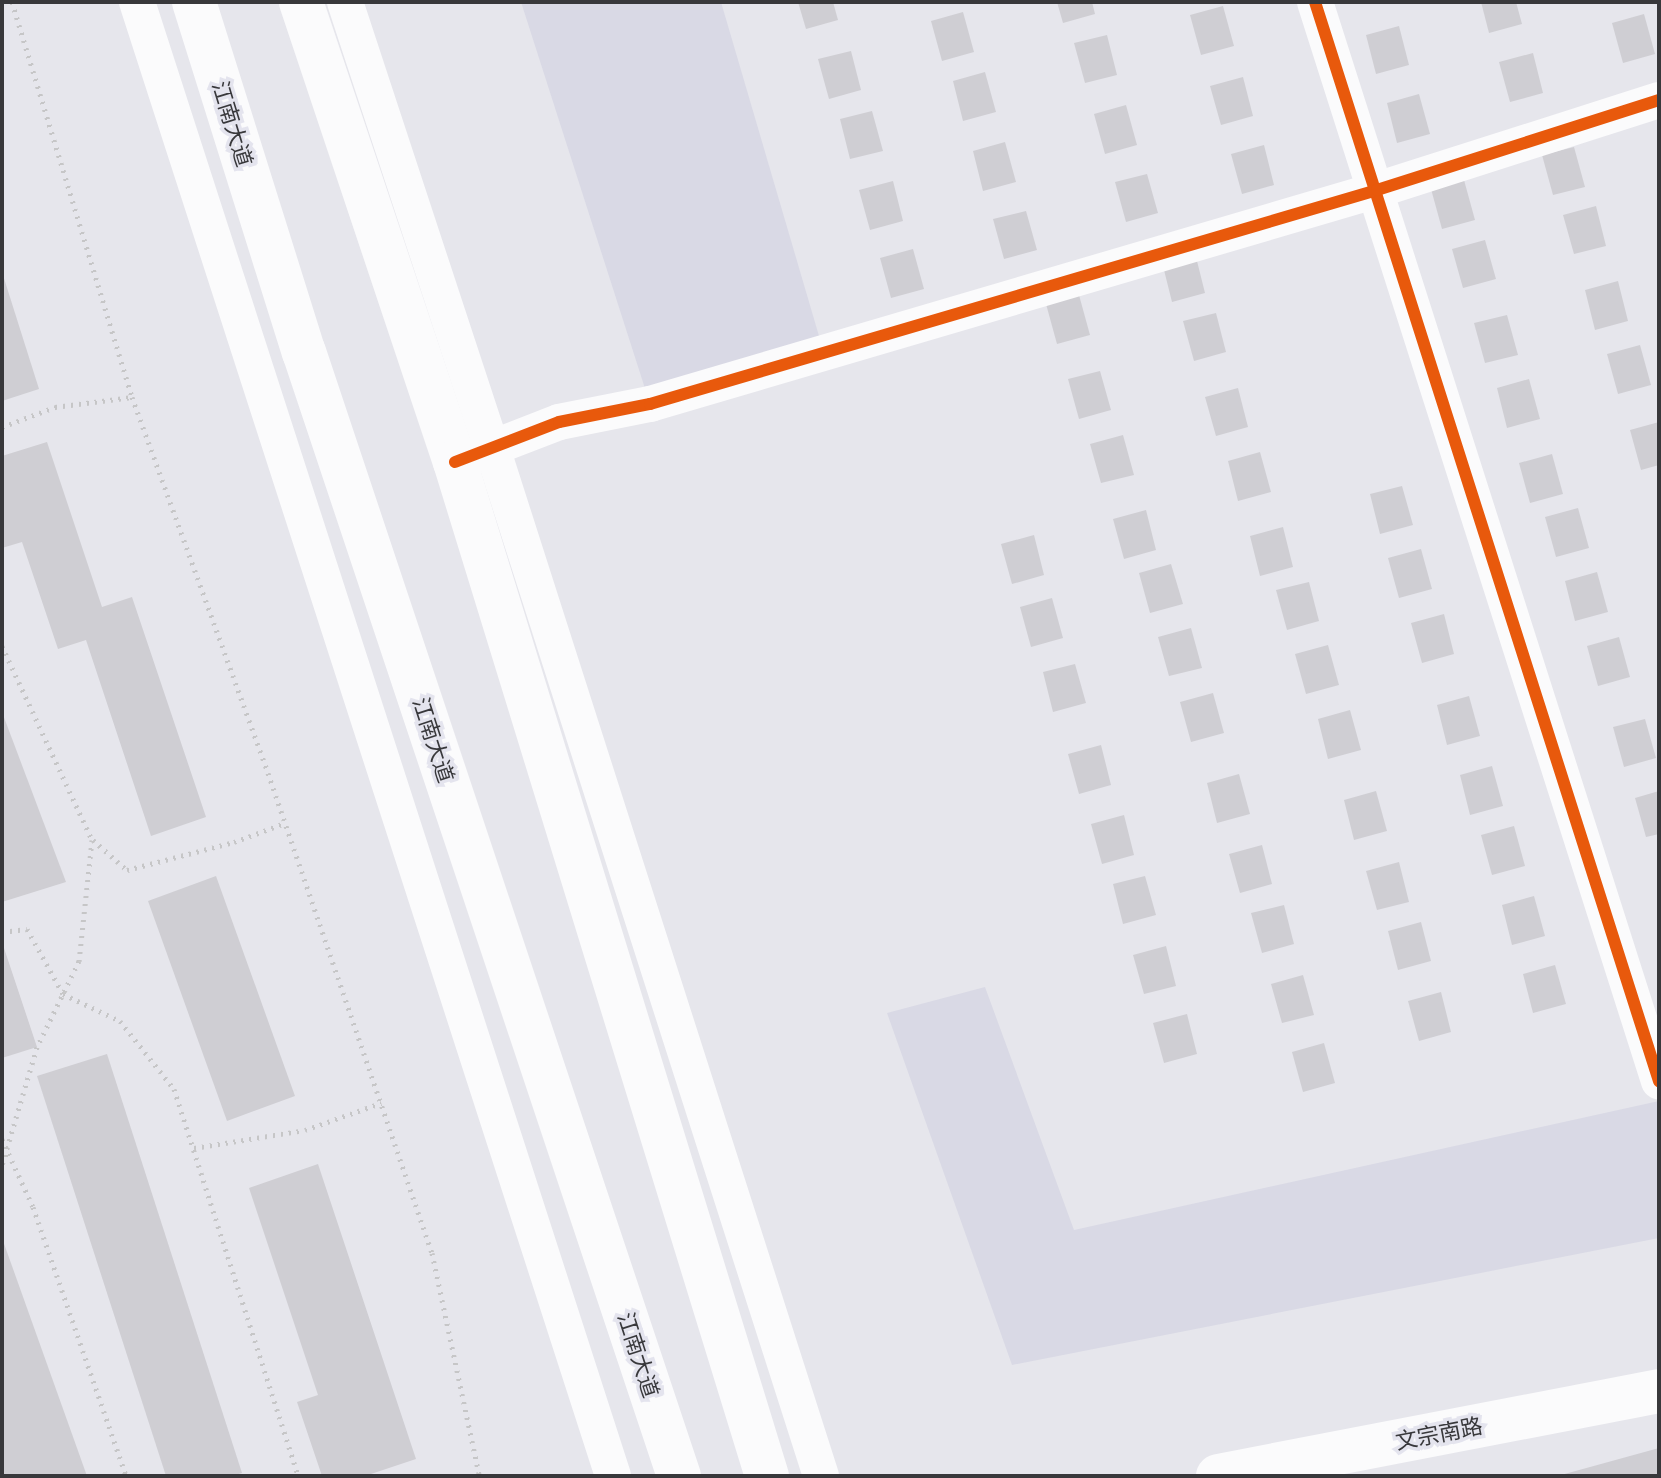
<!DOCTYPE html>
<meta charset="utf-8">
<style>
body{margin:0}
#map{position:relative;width:1661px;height:1478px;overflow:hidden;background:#e6e6ec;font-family:"Source Serif 4","Noto Sans SC",serif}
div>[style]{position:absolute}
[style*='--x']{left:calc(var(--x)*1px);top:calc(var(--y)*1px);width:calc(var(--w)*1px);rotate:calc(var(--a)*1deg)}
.built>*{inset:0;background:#d9d9e5}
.building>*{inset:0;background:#cfced3}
.path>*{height:5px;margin-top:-2.5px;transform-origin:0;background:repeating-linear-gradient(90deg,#c6c6c7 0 2px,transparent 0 8px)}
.minor>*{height:36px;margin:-18px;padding:0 18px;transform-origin:18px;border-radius:18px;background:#fbfbfc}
.major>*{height:44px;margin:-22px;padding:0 22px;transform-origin:22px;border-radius:22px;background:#fbfbfc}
.highway>*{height:44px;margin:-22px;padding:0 22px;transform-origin:22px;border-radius:22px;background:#fbfbfc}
.cycleway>*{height:12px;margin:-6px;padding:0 6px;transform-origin:6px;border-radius:6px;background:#e8590c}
span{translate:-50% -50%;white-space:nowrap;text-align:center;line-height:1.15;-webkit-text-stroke:7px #e4e4ee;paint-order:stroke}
.street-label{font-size:22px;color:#38383b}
.frame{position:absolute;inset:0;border:4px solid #38383b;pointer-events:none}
</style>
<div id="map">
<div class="built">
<div style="clip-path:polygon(521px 2px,721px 2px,824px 353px,650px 404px)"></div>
<div style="clip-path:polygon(985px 987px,1074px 1230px,1659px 1101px,1659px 1238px,1012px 1365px,887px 1013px)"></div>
</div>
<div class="building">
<div style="clip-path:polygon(798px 2px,833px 2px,838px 20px,806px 29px)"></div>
<div style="clip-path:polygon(1057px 2px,1092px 2px,1095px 14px,1063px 23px)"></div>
<div style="clip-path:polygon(1481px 2px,1516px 2px,1522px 24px,1489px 33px)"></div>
<div style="clip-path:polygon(1223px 6px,1234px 46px,1201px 55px,1190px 15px)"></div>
<div style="clip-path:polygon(963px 12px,974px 52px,942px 61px,931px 21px)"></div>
<div style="clip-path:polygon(1644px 14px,1655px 54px,1623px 63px,1612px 23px)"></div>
<div style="clip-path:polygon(1399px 26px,1409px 65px,1376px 74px,1366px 35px)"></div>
<div style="clip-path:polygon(1107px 35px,1117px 75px,1085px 83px,1074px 43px)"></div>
<div style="clip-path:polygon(851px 51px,861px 90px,829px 99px,818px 59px)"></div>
<div style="clip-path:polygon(1533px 53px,1543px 93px,1510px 102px,1499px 62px)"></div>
<div style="clip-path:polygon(985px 72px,996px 112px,963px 121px,953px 81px)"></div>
<div style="clip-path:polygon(1243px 77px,1253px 116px,1221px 125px,1210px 86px)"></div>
<div style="clip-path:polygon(1419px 94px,1430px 134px,1397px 143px,1387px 103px)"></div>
<div style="clip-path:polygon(1126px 105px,1137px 145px,1105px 154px,1094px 114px)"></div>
<div style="clip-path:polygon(872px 111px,883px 151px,850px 159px,840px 119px)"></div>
<div style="clip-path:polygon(1005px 142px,1016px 182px,983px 191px,973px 151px)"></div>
<div style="clip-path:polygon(1264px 145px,1274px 185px,1242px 194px,1231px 154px)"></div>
<div style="clip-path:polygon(1574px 147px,1585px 187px,1553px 195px,1542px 155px)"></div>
<div style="clip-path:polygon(1147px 174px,1158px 213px,1126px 222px,1115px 182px)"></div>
<div style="clip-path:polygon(1464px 180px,1475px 220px,1442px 229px,1431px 189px)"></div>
<div style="clip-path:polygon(893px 181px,903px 221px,870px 230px,859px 190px)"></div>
<div style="clip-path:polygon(1596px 206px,1606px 246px,1574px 254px,1563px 215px)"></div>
<div style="clip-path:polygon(1026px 211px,1037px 250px,1004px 259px,993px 219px)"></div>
<div style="clip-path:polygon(1485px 240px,1496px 279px,1463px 288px,1452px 249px)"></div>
<div style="clip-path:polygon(913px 249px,924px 289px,891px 298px,880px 258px)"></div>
<div style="clip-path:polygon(1195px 253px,1205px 293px,1172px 302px,1162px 262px)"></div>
<div style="clip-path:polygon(2px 272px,39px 389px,2px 401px)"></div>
<div style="clip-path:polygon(1618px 281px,1628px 321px,1595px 330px,1585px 290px)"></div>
<div style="clip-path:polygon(1079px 295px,1090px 335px,1057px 344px,1046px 304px)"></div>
<div style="clip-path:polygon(1216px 313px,1226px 352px,1194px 361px,1183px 321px)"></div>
<div style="clip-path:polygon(1507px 315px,1518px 355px,1485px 363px,1474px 323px)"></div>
<div style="clip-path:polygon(1640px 345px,1651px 385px,1618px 394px,1607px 354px)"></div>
<div style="clip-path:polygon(1100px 371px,1111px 410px,1079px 419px,1068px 379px)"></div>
<div style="clip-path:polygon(1529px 379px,1540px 419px,1507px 428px,1497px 388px)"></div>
<div style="clip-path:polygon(1238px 388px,1248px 427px,1216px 436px,1205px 397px)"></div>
<div style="clip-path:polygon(1659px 422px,1659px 465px,1641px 470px,1630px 430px)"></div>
<div style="clip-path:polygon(1123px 435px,1134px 475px,1101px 483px,1090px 444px)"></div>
<div style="clip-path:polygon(47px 442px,102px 607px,132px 597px,206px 817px,151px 836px,86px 640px,58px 649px,22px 542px,2px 548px,2px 456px)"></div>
<div style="clip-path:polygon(1260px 452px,1271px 492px,1238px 501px,1228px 461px)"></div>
<div style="clip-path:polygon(1552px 454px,1563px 494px,1530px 503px,1519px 463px)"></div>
<div style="clip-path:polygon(1402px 486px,1413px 525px,1380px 534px,1370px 494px)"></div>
<div style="clip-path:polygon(1578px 508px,1589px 548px,1556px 557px,1545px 517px)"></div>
<div style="clip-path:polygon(1146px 510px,1156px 550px,1124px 559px,1113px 519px)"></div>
<div style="clip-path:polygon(1283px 527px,1293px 567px,1260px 576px,1250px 536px)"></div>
<div style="clip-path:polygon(1034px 535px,1044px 575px,1012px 584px,1001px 544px)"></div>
<div style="clip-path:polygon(1421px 549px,1432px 589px,1399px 598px,1388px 558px)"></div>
<div style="clip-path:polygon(1171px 564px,1183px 604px,1150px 613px,1139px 573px)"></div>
<div style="clip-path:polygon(1597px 572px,1608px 612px,1575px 621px,1565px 581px)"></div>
<div style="clip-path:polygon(1309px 582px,1319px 621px,1287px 630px,1276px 590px)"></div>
<div style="clip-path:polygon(1052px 598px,1063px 638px,1031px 647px,1020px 607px)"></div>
<div style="clip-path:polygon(1444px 614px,1454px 654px,1422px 663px,1411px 623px)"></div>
<div style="clip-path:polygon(1191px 628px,1202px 668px,1169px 676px,1158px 637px)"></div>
<div style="clip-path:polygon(1619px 637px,1630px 677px,1598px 686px,1587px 646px)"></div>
<div style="clip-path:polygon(1328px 645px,1339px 685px,1306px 694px,1295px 654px)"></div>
<div style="clip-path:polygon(1075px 664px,1086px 703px,1053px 712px,1043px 672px)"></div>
<div style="clip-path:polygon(1213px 693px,1224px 733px,1191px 742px,1180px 702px)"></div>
<div style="clip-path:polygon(1469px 696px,1480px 736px,1447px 745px,1437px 705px)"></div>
<div style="clip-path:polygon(1350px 710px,1361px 750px,1328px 759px,1318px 719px)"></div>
<div style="clip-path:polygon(2px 712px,66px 882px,2px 902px)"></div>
<div style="clip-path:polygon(1645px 719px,1656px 758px,1624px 767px,1613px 727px)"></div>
<div style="clip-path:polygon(1101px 745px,1111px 785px,1079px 794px,1068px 754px)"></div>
<div style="clip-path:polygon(1492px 766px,1503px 806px,1470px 815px,1460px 775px)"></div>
<div style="clip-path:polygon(1239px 774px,1250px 814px,1217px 823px,1207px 783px)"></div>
<div style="clip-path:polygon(1376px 791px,1387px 831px,1354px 840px,1344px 800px)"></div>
<div style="clip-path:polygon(1659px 791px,1659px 834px,1646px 837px,1635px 798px)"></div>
<div style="clip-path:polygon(1124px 815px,1134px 855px,1102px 864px,1091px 824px)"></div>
<div style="clip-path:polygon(1514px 826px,1525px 866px,1492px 875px,1481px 835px)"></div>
<div style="clip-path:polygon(1262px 845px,1272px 884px,1240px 893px,1229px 854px)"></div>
<div style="clip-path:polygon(1399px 862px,1409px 902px,1377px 910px,1366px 871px)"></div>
<div style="clip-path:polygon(216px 876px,295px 1096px,227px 1121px,148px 901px)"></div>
<div style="clip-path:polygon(1145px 876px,1156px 915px,1123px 924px,1113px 884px)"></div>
<div style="clip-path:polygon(1534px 896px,1545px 936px,1512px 945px,1502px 905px)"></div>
<div style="clip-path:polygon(1284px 905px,1294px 944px,1262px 953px,1251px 913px)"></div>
<div style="clip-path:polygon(1421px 922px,1431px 961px,1398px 970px,1388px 931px)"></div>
<div style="clip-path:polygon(3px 945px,37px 1047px,2px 1058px,2px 946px)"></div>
<div style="clip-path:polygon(1166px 946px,1176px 986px,1144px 994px,1133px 955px)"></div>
<div style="clip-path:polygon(1555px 965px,1566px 1004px,1533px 1013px,1523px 974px)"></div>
<div style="clip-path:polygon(1303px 975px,1314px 1015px,1282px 1023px,1271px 984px)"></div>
<div style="clip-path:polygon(1441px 992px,1451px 1032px,1419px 1041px,1408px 1001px)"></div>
<div style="clip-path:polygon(1187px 1014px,1197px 1054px,1164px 1063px,1153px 1023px)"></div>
<div style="clip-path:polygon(1324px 1043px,1335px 1083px,1303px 1092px,1292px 1052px)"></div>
<div style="clip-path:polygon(107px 1054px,242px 1473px,232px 1476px,166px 1476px,37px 1076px)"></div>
<div style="clip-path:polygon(318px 1164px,416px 1459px,365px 1476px,322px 1476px,297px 1402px,318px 1395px,249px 1188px)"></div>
<div style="clip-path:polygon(2px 1238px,87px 1476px,3px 1476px)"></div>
<div style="clip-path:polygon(1659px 1448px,1659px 1476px,1561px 1476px,1561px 1475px)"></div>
</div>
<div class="path">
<div style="--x:12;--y:2;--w:413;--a:73.1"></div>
<div style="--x:132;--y:397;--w:400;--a:70.1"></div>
<div style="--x:268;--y:773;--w:507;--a:71.14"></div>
<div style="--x:432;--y:1253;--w:226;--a:78"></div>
<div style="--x:479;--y:1474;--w:7;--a:164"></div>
<div style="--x:2;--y:427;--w:57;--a:-20.7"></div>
<div style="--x:55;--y:407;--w:78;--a:-7.4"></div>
<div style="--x:2;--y:646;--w:214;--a:65.1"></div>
<div style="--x:92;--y:840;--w:122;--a:96.1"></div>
<div style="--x:79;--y:961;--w:96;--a:116"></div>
<div style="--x:37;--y:1047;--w:123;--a:106.5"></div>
<div style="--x:93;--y:840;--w:45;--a:41.4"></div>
<div style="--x:127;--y:870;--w:111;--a:-14.7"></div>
<div style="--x:234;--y:842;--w:54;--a:-20.4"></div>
<div style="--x:2;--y:932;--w:25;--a:-7"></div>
<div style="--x:27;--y:929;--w:74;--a:61"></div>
<div style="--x:63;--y:994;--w:63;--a:25.3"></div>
<div style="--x:120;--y:1021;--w:87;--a:51.5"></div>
<div style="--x:174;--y:1089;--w:406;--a:72.2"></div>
<div style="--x:2;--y:1139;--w:75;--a:65.5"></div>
<div style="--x:33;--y:1207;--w:285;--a:70.9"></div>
<div style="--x:194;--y:1148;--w:112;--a:-9.2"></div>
<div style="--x:305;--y:1130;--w:81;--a:-19.6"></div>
</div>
<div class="minor">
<div style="--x:137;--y:2;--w:1549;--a:72.1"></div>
<div style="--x:345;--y:2;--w:470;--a:71.8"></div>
<div style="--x:492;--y:448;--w:1079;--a:72.25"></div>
<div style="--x:1315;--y:2;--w:1133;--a:72.32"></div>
<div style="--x:471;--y:456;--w:94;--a:-21.1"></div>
<div style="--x:559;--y:422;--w:93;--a:-11.2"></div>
<div style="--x:650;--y:404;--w:758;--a:-16.4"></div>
<div style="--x:1377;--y:190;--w:296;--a:-17.7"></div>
</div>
<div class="major">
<div style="--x:1218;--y:1476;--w:449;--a:-10.9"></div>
</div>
<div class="highway">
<div style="--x:194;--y:2;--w:367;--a:72.6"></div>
<div style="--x:304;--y:352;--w:1185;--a:71.55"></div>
<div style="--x:301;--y:2;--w:485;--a:71.5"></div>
<div style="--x:455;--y:462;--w:1061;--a:72.9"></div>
</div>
<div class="cycleway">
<div style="--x:1315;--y:2;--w:1133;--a:72.32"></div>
<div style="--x:455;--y:462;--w:111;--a:-21"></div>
<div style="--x:559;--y:422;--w:93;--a:-11.2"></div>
<div style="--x:650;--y:404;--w:758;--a:-16.4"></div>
<div style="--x:1377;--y:190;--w:296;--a:-17.7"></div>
</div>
<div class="street-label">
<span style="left:232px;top:124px;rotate:73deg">江南大道</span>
<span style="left:433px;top:740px;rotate:72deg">江南大道</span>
<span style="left:638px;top:1355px;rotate:72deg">江南大道</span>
<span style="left:1439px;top:1434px;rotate:-11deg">文宗南路</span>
</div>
<div class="frame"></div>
</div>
